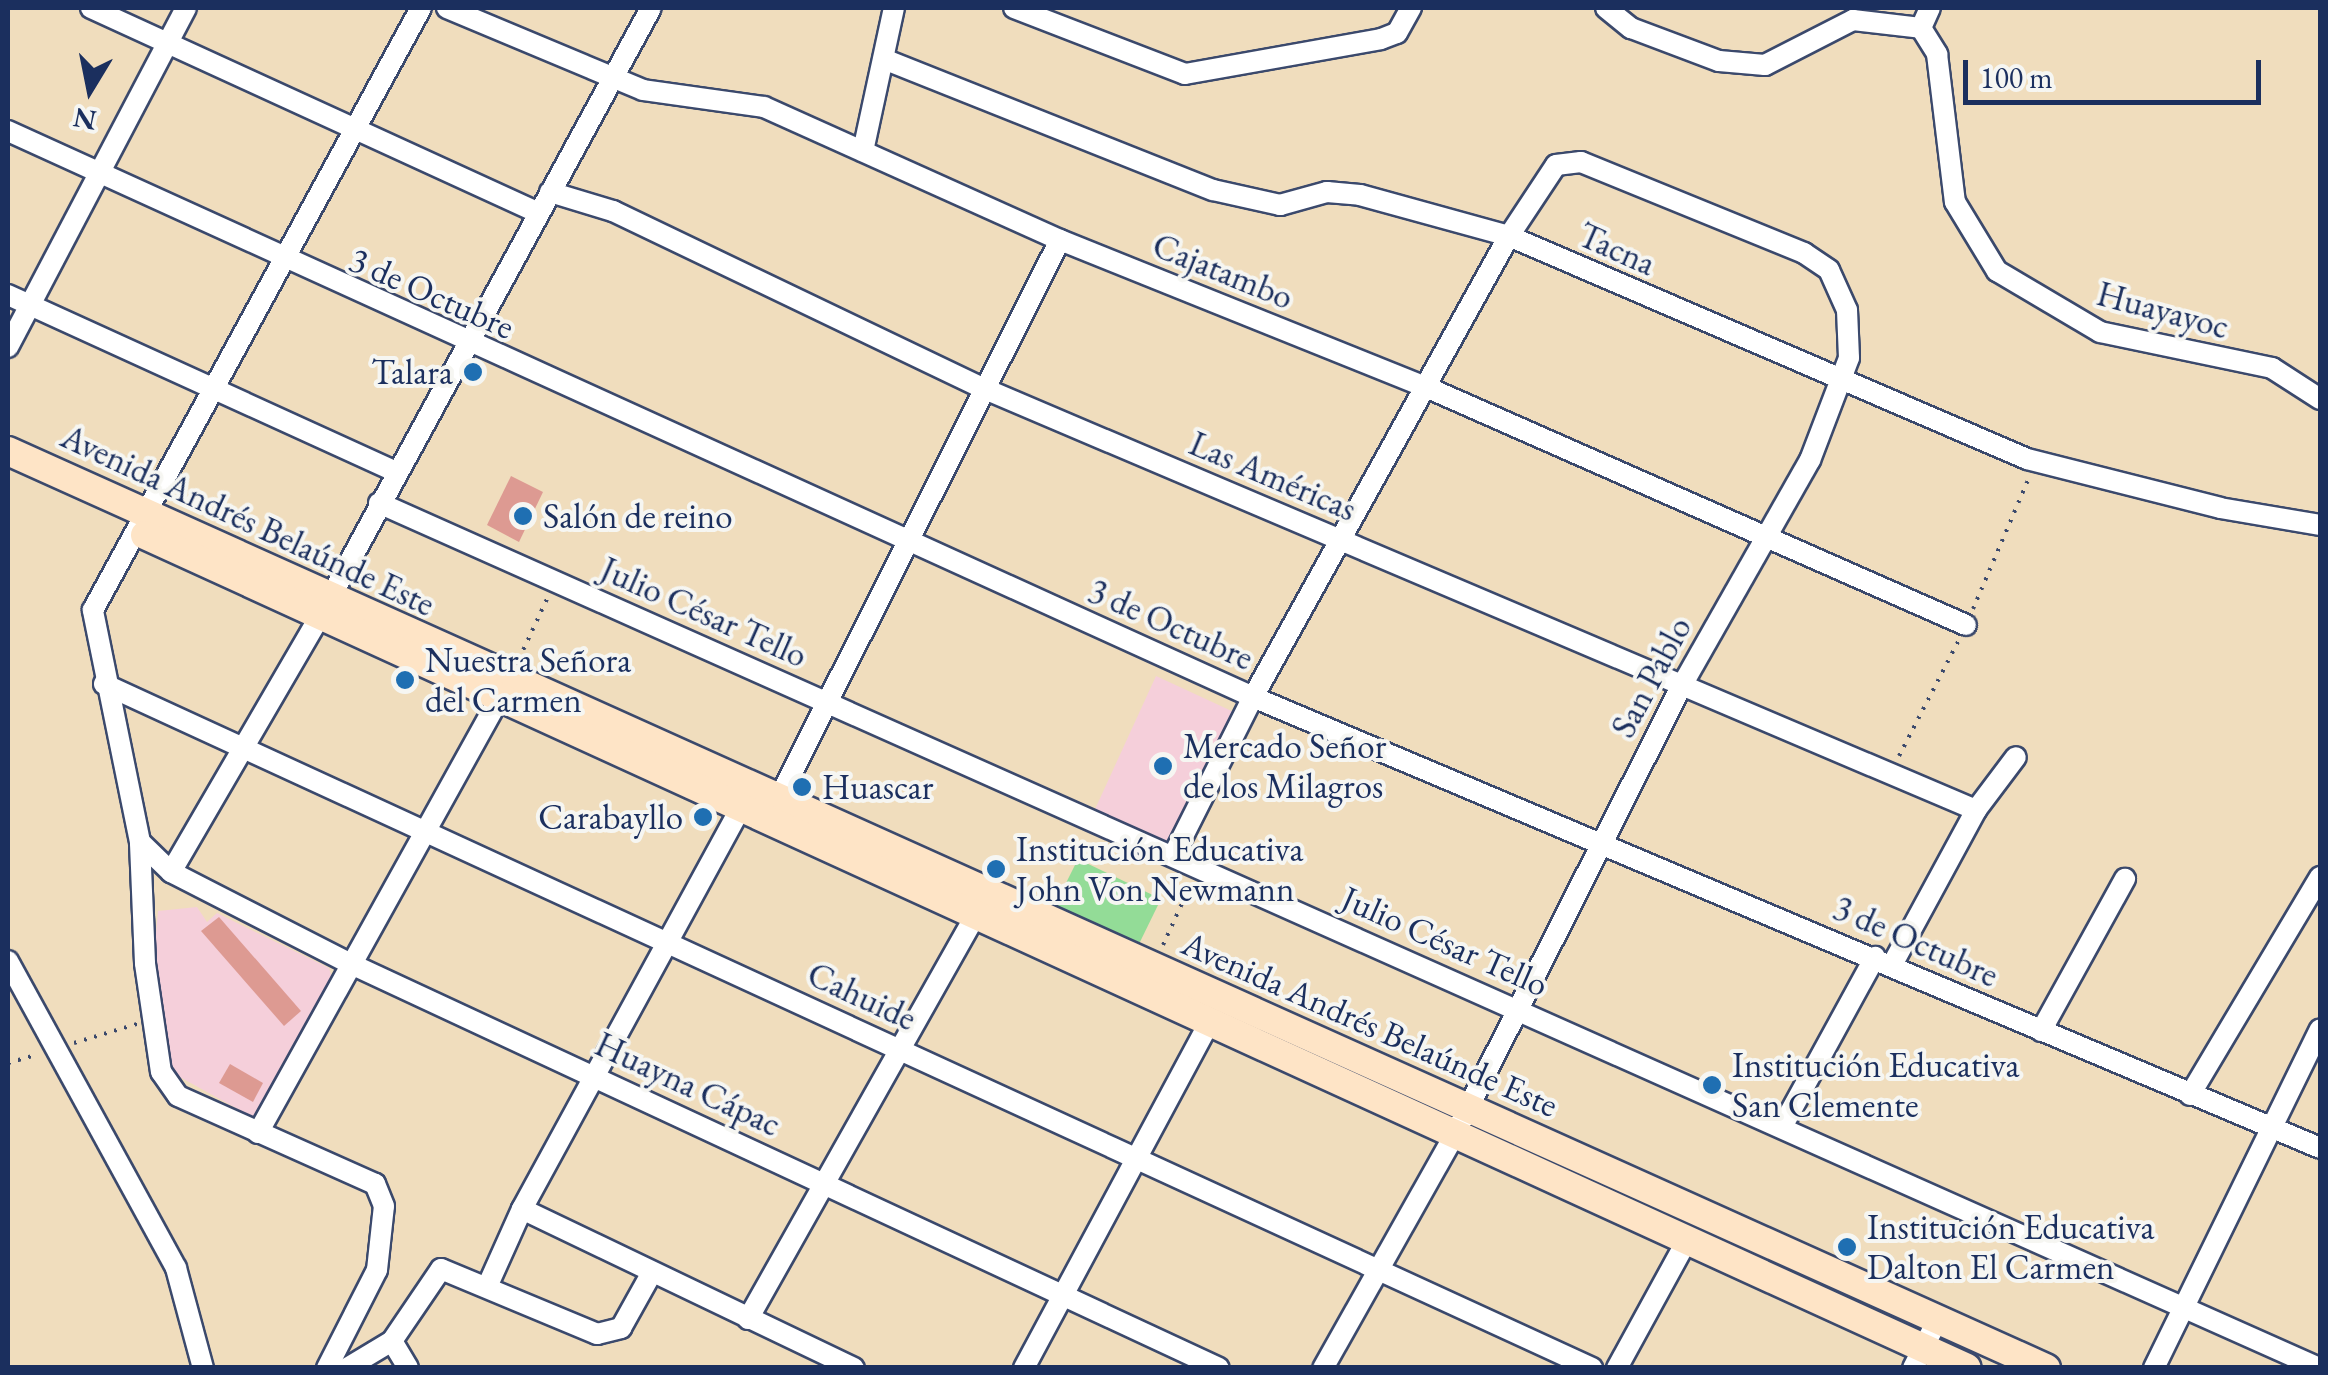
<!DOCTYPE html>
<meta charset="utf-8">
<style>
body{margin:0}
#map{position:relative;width:2328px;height:1375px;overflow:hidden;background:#f0ddbd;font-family:"EB Garamond",serif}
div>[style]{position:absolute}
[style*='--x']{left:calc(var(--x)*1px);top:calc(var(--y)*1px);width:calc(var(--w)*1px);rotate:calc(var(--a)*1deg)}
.built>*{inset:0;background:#f5cfda}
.green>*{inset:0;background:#93dc97}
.building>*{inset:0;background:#dd9a92}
.path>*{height:4px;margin-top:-2px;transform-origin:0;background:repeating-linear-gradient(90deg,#3b496c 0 2.5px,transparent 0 10.5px)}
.roads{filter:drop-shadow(2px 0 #3b496c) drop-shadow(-2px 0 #3b496c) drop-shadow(0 2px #3b496c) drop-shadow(0 -2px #3b496c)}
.street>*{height:20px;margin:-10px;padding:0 10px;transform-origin:10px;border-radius:10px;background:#fff}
.secondary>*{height:28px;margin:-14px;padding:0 14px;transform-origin:14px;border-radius:14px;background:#fee4c6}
.dots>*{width:28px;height:28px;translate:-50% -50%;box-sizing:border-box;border:5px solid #f6f6f2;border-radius:50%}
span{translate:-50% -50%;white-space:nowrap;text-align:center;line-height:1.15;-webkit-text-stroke:8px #f6f6f2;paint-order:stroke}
.street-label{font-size:35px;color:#1b2f5e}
.poi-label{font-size:35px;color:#1b2f5e}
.right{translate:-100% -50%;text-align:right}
.left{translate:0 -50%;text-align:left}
.frame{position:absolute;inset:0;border:10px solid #1b2f5e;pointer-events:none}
.north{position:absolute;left:40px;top:40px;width:100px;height:100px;-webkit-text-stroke:8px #f6f6f2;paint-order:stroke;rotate:190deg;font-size:28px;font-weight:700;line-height:40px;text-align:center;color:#1b2f5e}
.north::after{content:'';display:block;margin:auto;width:35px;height:45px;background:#1b2f5e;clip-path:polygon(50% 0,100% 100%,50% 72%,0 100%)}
.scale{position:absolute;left:1963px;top:60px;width:298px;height:45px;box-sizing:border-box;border:5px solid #1b2f5e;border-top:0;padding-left:12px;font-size:30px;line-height:35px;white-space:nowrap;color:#1b2f5e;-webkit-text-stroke:8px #f6f6f2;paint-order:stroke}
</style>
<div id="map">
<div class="built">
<div style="clip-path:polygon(1156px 676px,1236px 713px,1168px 852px,1091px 818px)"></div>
<div style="clip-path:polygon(197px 907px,207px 922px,217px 913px,329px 968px,332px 978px,256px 1119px,167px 1070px,153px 966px,158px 911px)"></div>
</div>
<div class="green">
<div style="clip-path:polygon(1078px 859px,1161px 899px,1137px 948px,1054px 907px)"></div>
</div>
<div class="building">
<div style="clip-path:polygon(511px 476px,543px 492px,519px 542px,487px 525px)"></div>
<div style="clip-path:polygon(219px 917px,301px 1011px,284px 1026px,201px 931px)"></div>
<div style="clip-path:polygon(230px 1064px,263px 1083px,253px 1102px,219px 1083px)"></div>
</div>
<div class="path">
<div style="--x:1973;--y:609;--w:140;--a:-66.9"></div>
<div style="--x:519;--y:659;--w:66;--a:-65"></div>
<div style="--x:1899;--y:756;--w:131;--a:-62.7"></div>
<div style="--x:1163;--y:945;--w:65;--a:-65.4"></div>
<div style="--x:74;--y:1043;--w:66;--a:-16.8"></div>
<div style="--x:8;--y:1063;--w:29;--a:-16"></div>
</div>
<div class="roads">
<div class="street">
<div style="--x:91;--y:8;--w:488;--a:24.6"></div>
<div style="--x:447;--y:8;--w:212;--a:22.7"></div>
<div style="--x:643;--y:90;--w:122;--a:8"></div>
<div style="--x:764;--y:107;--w:325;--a:24.2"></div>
<div style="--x:1060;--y:240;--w:394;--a:21.9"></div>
<div style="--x:1426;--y:387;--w:590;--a:23.79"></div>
<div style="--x:1014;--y:8;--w:183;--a:21.1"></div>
<div style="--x:1185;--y:74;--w:199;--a:-10.1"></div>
<div style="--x:1381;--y:39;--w:17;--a:-21"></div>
<div style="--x:1397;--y:33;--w:29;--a:-61"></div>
<div style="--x:1606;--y:8;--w:32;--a:39"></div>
<div style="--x:1631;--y:28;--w:94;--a:20.6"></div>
<div style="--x:1719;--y:61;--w:46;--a:5"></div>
<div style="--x:1765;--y:65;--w:99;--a:-27.1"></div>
<div style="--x:1853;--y:20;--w:68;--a:6.7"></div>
<div style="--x:1921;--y:28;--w:31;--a:58"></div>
<div style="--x:1937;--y:54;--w:149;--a:83.1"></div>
<div style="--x:1955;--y:202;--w:81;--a:58.7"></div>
<div style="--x:1997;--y:271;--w:120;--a:30.6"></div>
<div style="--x:2100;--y:332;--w:176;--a:11.8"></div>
<div style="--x:2272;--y:368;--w:57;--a:32.9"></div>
<div style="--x:1921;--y:28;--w:22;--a:-66"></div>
<div style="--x:886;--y:60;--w:352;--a:21.7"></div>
<div style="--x:1213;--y:190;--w:69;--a:12.6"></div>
<div style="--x:1280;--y:205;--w:49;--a:-15.5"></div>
<div style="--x:1327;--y:192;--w:33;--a:5"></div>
<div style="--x:1360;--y:195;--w:155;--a:15.4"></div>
<div style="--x:1509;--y:236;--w:564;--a:23.29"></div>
<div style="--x:2027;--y:459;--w:199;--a:14.2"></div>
<div style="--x:2220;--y:508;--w:101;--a:9.6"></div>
<div style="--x:8;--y:131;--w:1368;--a:24.45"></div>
<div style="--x:1253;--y:697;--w:1158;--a:22.91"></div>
<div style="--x:863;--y:151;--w:146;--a:-77.8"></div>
<div style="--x:550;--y:192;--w:66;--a:16.8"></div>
<div style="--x:613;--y:211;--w:412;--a:25.6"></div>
<div style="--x:985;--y:389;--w:1077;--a:23.02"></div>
<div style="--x:8;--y:295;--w:425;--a:24.5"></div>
<div style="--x:8;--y:347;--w:383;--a:-62.3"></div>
<div style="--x:379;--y:503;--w:2124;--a:24.03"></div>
<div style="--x:104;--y:684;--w:1638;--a:24.69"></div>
<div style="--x:778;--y:800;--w:627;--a:-63.27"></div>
<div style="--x:140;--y:842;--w:43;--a:44.1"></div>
<div style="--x:171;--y:872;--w:202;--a:27.1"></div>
<div style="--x:351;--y:964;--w:957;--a:24.96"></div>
<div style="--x:1173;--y:856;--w:178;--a:-63.3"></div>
<div style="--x:1253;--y:697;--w:527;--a:-60.96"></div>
<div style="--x:1509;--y:236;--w:85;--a:-56.5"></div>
<div style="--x:1556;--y:165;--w:25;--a:-7"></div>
<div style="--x:1581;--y:162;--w:241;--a:22.2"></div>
<div style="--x:1804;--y:253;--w:30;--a:34"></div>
<div style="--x:1829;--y:270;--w:44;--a:65.8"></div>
<div style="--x:1847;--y:310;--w:48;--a:87.6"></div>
<div style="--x:1849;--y:358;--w:109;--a:110.9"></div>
<div style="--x:1810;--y:460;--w:259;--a:119.6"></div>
<div style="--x:1682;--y:685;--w:503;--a:116.82"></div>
<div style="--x:1455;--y:1134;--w:269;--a:119.4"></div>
<div style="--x:171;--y:872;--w:294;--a:-59.8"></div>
<div style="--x:319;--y:618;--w:694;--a:-61.44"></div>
<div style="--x:8;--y:961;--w:350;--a:61.3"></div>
<div style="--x:176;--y:1268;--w:104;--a:74.9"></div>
<div style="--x:1892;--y:965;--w:176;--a:-61.5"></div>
<div style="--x:1976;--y:810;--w:66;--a:-53"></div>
<div style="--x:2041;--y:1031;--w:174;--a:-61.1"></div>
<div style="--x:2190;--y:1095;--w:254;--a:-59.2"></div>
<div style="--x:1782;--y:1127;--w:194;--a:-61.3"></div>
<div style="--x:258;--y:1133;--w:509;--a:-60.97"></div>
<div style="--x:522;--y:1209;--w:368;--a:25.6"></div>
<div style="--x:487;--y:1287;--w:85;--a:-65.8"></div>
<div style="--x:522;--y:1209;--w:457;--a:-61.4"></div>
<div style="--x:748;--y:1319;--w:476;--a:-60.6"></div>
<div style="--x:392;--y:1341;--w:31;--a:59"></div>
<div style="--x:327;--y:1368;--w:110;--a:-63"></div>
<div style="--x:377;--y:1270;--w:64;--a:-83.8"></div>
<div style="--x:384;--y:1206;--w:24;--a:-112"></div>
<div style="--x:375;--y:1184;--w:216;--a:-155.9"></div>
<div style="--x:178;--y:1096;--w:29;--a:-125"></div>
<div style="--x:161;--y:1072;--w:110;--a:-98.4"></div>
<div style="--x:145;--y:963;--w:121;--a:-92.4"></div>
<div style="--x:140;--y:842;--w:237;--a:-101.5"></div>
<div style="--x:93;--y:610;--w:686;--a:-61.42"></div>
<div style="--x:347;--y:1368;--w:52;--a:-31"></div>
<div style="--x:392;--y:1341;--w:87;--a:-55.8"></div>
<div style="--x:441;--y:1269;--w:169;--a:22.6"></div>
<div style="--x:597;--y:1334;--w:25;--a:-14"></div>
<div style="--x:621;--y:1328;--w:62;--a:-60.9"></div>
<div style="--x:1024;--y:1368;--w:391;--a:-61.8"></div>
<div style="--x:1617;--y:1368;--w:146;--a:-61.3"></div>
<div style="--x:1913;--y:1368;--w:55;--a:-63"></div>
<div style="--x:2154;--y:1368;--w:377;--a:-63.9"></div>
</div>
<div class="secondary">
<div style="--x:8;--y:451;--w:2235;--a:24.23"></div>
<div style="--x:145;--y:535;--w:2003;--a:24.57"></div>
</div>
</div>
<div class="dots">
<div style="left:473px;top:372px;background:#1f6fb2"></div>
<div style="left:523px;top:516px;background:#1f6fb2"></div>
<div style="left:405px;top:680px;background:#1f6fb2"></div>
<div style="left:1163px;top:766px;background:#1f6fb2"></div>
<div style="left:802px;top:787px;background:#1f6fb2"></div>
<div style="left:703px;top:817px;background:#1f6fb2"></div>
<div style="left:996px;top:869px;background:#1f6fb2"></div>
<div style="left:1712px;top:1085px;background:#1f6fb2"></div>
<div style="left:1847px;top:1247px;background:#1f6fb2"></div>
</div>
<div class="street-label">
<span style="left:1617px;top:249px;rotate:24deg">Tacna</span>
<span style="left:1223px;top:271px;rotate:22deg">Cajatambo</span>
<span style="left:432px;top:293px;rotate:24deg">3 de Octubre</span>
<span style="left:2163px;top:310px;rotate:15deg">Huayayoc</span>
<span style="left:1273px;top:476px;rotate:23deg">Las Américas</span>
<span style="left:248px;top:520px;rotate:25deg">Avenida Andrés Belaúnde Este</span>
<span style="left:704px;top:612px;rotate:24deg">Julio César Tello</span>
<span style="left:1171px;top:624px;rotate:24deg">3 de Octubre</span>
<span style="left:1651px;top:677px;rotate:-62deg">San Pablo</span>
<span style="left:1445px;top:941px;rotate:24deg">Julio César Tello</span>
<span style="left:1916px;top:941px;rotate:24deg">3 de Octubre</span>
<span style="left:862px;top:996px;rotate:25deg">Cahuide</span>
<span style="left:1370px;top:1024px;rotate:24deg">Avenida Andrés Belaúnde Este</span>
<span style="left:688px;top:1084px;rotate:25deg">Huayna Cápac</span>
</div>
<div class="poi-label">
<span class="right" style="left:453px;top:372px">Talara</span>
<span class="left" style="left:543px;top:516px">Salón de reino</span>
<span class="left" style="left:425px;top:680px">Nuestra Señora<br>del Carmen</span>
<span class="left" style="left:1183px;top:766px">Mercado Señor<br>de los Milagros</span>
<span class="left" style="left:822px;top:787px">Huascar</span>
<span class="right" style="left:683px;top:817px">Carabayllo</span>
<span class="left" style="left:1016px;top:869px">Institución Educativa<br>John Von Newmann</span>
<span class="left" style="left:1732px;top:1085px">Institución Educativa<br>San Clemente</span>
<span class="left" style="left:1867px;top:1247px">Institución Educativa<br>Dalton El Carmen</span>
</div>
<div class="frame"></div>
<div class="north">N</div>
<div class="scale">100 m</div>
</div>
